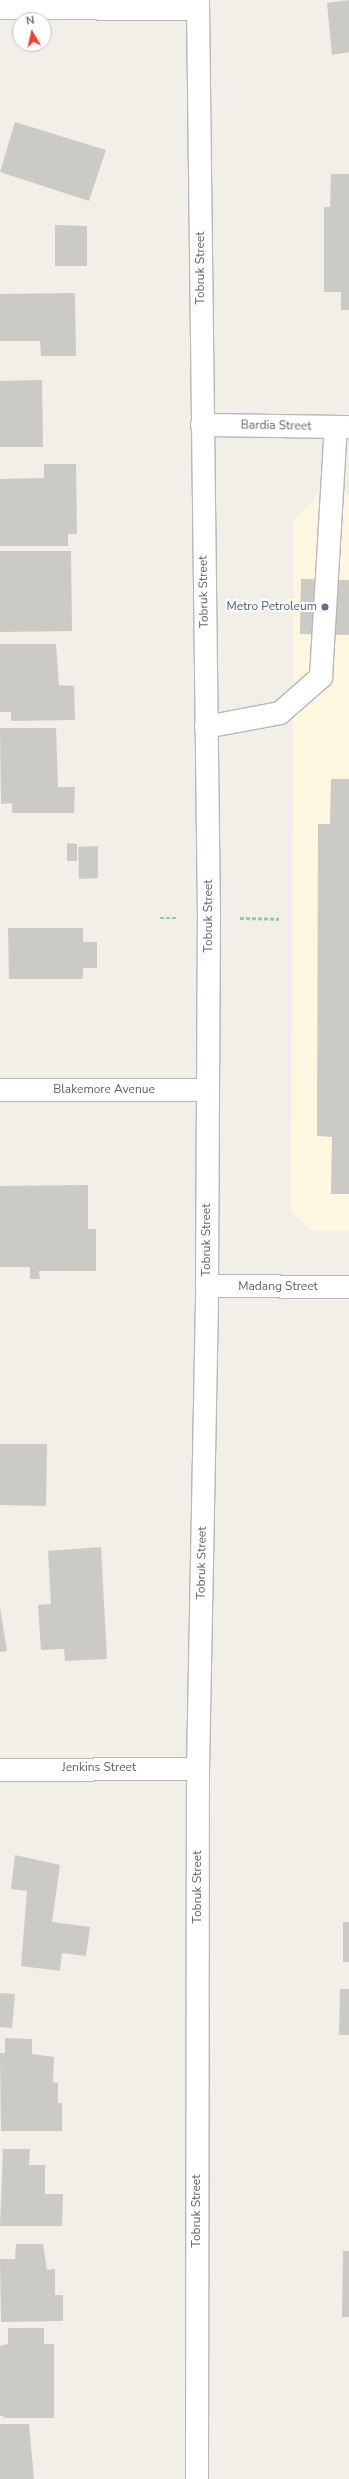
<!DOCTYPE html>
<style>
body{margin:0}
#map{position:relative;width:349px;height:2479px;overflow:hidden;background:#f1efe8;font-family:"Nunito Sans",sans-serif}
div>[style]{position:absolute}
[style*='--x']{left:calc(var(--x)*1px);top:calc(var(--y)*1px);width:calc(var(--w)*1px);rotate:calc(var(--a)*1deg)}
.commercial>*{inset:0;background:#fef7e0}
.building>*{inset:0;background:#cccac5}
.path>*{height:2.5px;margin-top:-1.25px;transform-origin:0;background:repeating-linear-gradient(90deg,#9cc7a9 0 4px,transparent 0 6px)}
.roads{filter:drop-shadow(1px 0 #b5b8bc) drop-shadow(-1px 0 #b5b8bc) drop-shadow(0 1px #b5b8bc) drop-shadow(0 -1px #b5b8bc)}
.service>*{height:22px;margin:-11px;padding:0 11px;transform-origin:11px;border-radius:11px;background:#fff}
.minor>*{height:22px;margin:-11px;padding:0 11px;transform-origin:11px;border-radius:11px;background:#fff}
.tertiary>*{height:22px;margin:-11px;padding:0 11px;transform-origin:11px;border-radius:11px;background:#fff}
.dots>*{width:11px;height:11px;translate:-50% -50%;box-sizing:border-box;border:2px solid #fff;border-radius:50%}
span{translate:-50% -50%;white-space:nowrap;text-align:center;line-height:1.15;-webkit-text-stroke:4px #fff;paint-order:stroke}
.street-label{font-size:12px;color:#5f6368}
.service-label{font-size:12px;color:#4e5e75}
.right{translate:-100% -50%;text-align:right}
.north{position:absolute;left:12px;top:12px;width:40px;height:40px;box-sizing:border-box;background:#fff;border:1px solid #bfc1c3;border-radius:50%;rotate:351deg;font-size:11px;font-weight:700;line-height:16px;text-align:center;color:#5f6368}
.north::after{content:'';display:block;margin:auto;width:14px;height:18px;background:#ea4335;clip-path:polygon(50% 0,100% 100%,50% 72%,0 100%)}
</style>
<div id="map">
<div class="commercial">
<div style="clip-path:polygon(318px 494px,349px 494px,349px 1231px,312px 1231px,291px 1212px,294px 520px)"></div>
</div>
<div class="building">
<div style="clip-path:polygon(349px 0,349px 52px,332px 55px,327px 3px)"></div>
<div style="clip-path:polygon(15px 122px,106px 150px,89px 201px,0 172px)"></div>
<div style="clip-path:polygon(331px 174px,349px 174px,349px 310px,341px 310px,341px 292px,324px 292px,324px 207px,330px 207px)"></div>
<div style="clip-path:polygon(55px 225px,87px 226px,87px 266px,55px 266px)"></div>
<div style="clip-path:polygon(75px 293px,76px 356px,41px 356px,40px 341px,0 341px,0 294px)"></div>
<div style="clip-path:polygon(42px 380px,43px 447px,0 447px,0 381px)"></div>
<div style="clip-path:polygon(44px 464px,76px 464px,77px 534px,68px 534px,68px 546px,0 546px,0 479px,44px 478px)"></div>
<div style="clip-path:polygon(0 551px,71px 551px,72px 631px,0 632px)"></div>
<div style="clip-path:polygon(301px 579px,349px 580px,349px 635px,300px 634px)"></div>
<div style="clip-path:polygon(0 644px,56px 644px,59px 685px,74px 686px,75px 720px,11px 721px,11px 712px,0 712px)"></div>
<div style="clip-path:polygon(0 728px,56px 728px,58px 787px,75px 787px,74px 813px,12px 813px,12px 803px,1px 804px)"></div>
<div style="clip-path:polygon(331px 779px,349px 779px,349px 1194px,331px 1194px,332px 1137px,317px 1136px,318px 824px,330px 824px)"></div>
<div style="clip-path:polygon(67px 843px,77px 844px,77px 861px,67px 861px)"></div>
<div style="clip-path:polygon(98px 846px,98px 878px,79px 879px,78px 847px)"></div>
<div style="clip-path:polygon(8px 928px,83px 928px,83px 942px,97px 942px,97px 968px,83px 968px,83px 979px,9px 979px)"></div>
<div style="clip-path:polygon(88px 1185px,88px 1229px,96px 1229px,96px 1271px,39px 1271px,40px 1279px,30px 1279px,30px 1267px,0 1267px,0 1186px)"></div>
<div style="clip-path:polygon(0 1444px,47px 1444px,46px 1506px,0 1505px)"></div>
<div style="clip-path:polygon(101px 1547px,107px 1659px,65px 1661px,64px 1649px,41px 1650px,38px 1605px,51px 1604px,48px 1551px)"></div>
<div style="clip-path:polygon(0 1607px,7px 1651px,0 1652px)"></div>
<div style="clip-path:polygon(15px 1855px,60px 1865px,52px 1922px,90px 1927px,86px 1956px,62px 1953px,60px 1971px,21px 1966px,27px 1891px,11px 1889px)"></div>
<div style="clip-path:polygon(343px 1922px,349px 1922px,349px 1962px,343px 1962px)"></div>
<div style="clip-path:polygon(340px 1989px,349px 1989px,349px 2035px,339px 2035px)"></div>
<div style="clip-path:polygon(0 1993px,15px 1994px,12px 2028px,0 2027px)"></div>
<div style="clip-path:polygon(5px 2038px,32px 2039px,32px 2054px,54px 2057px,53px 2082px,58px 2083px,58px 2103px,62px 2103px,62px 2131px,1px 2131px,0 2053px,5px 2053px)"></div>
<div style="clip-path:polygon(3px 2149px,30px 2149px,29px 2165px,45px 2165px,45px 2194px,63px 2194px,62px 2226px,0 2226px)"></div>
<div style="clip-path:polygon(16px 2244px,43px 2244px,47px 2270px,55px 2269px,55px 2295px,63px 2295px,63px 2321px,1px 2322px,0 2259px,15px 2259px)"></div>
<div style="clip-path:polygon(343px 2251px,349px 2251px,349px 2317px,342px 2317px)"></div>
<div style="clip-path:polygon(8px 2328px,44px 2328px,44px 2344px,54px 2344px,54px 2418px,5px 2418px,0 2415px,0 2346px,8px 2344px)"></div>
<div style="clip-path:polygon(0 2424px,29px 2424px,34px 2479px,0 2479px)"></div>
</div>
<div class="path">
<div style="--x:160;--y:918;--w:17;--a:0"></div>
<div style="--x:240;--y:918;--w:39;--a:1"></div>
</div>
<div class="roads">
<div class="service">
<div style="--x:206;--y:727;--w:75;--a:-10.7"></div>
<div style="--x:280;--y:713;--w:55;--a:-41.3"></div>
<div style="--x:321;--y:677;--w:250;--a:-86.6"></div>
</div>
<div class="minor">
<div style="--x:0;--y:8;--w:198;--a:0.3"></div>
<div style="--x:202;--y:425;--w:147;--a:0.8"></div>
<div style="--x:0;--y:1090;--w:208;--a:0"></div>
<div style="--x:207;--y:1286;--w:142;--a:0.4"></div>
<div style="--x:0;--y:1770;--w:198;--a:-0.3"></div>
</div>
<div class="tertiary">
<div style="--x:197;--y:2479;--w:710;--a:-89.92"></div>
<div style="--x:198;--y:1769;--w:483;--a:-88.9"></div>
<div style="--x:207;--y:1286;--w:368;--a:-89.7"></div>
<div style="--x:209;--y:918;--w:918;--a:-90.69"></div>
</div>
</div>
<div class="dots">
<div style="left:325px;top:607px;background:#5c6f8a"></div>
</div>
<div class="street-label">
<span style="left:201px;top:268px;rotate:-90deg">Tobruk Street</span>
<span style="left:276px;top:426px;rotate:1deg">Bardia Street</span>
<span style="left:204px;top:592px;rotate:-91deg">Tobruk Street</span>
<span style="left:209px;top:916px;rotate:-90deg">Tobruk Street</span>
<span style="left:104px;top:1090px">Blakemore Avenue</span>
<span style="left:207px;top:1240px;rotate:-90deg">Tobruk Street</span>
<span style="left:278px;top:1287px">Madang Street</span>
<span style="left:202px;top:1563px;rotate:-89deg">Tobruk Street</span>
<span style="left:99px;top:1768px">Jenkins Street</span>
<span style="left:198px;top:1887px;rotate:-90deg">Tobruk Street</span>
<span style="left:197px;top:2211px;rotate:-90deg">Tobruk Street</span>
</div>
<div class="service-label">
<span class="right" style="left:317px;top:607px">Metro Petroleum</span>
</div>
<div class="north">N</div>
</div>
